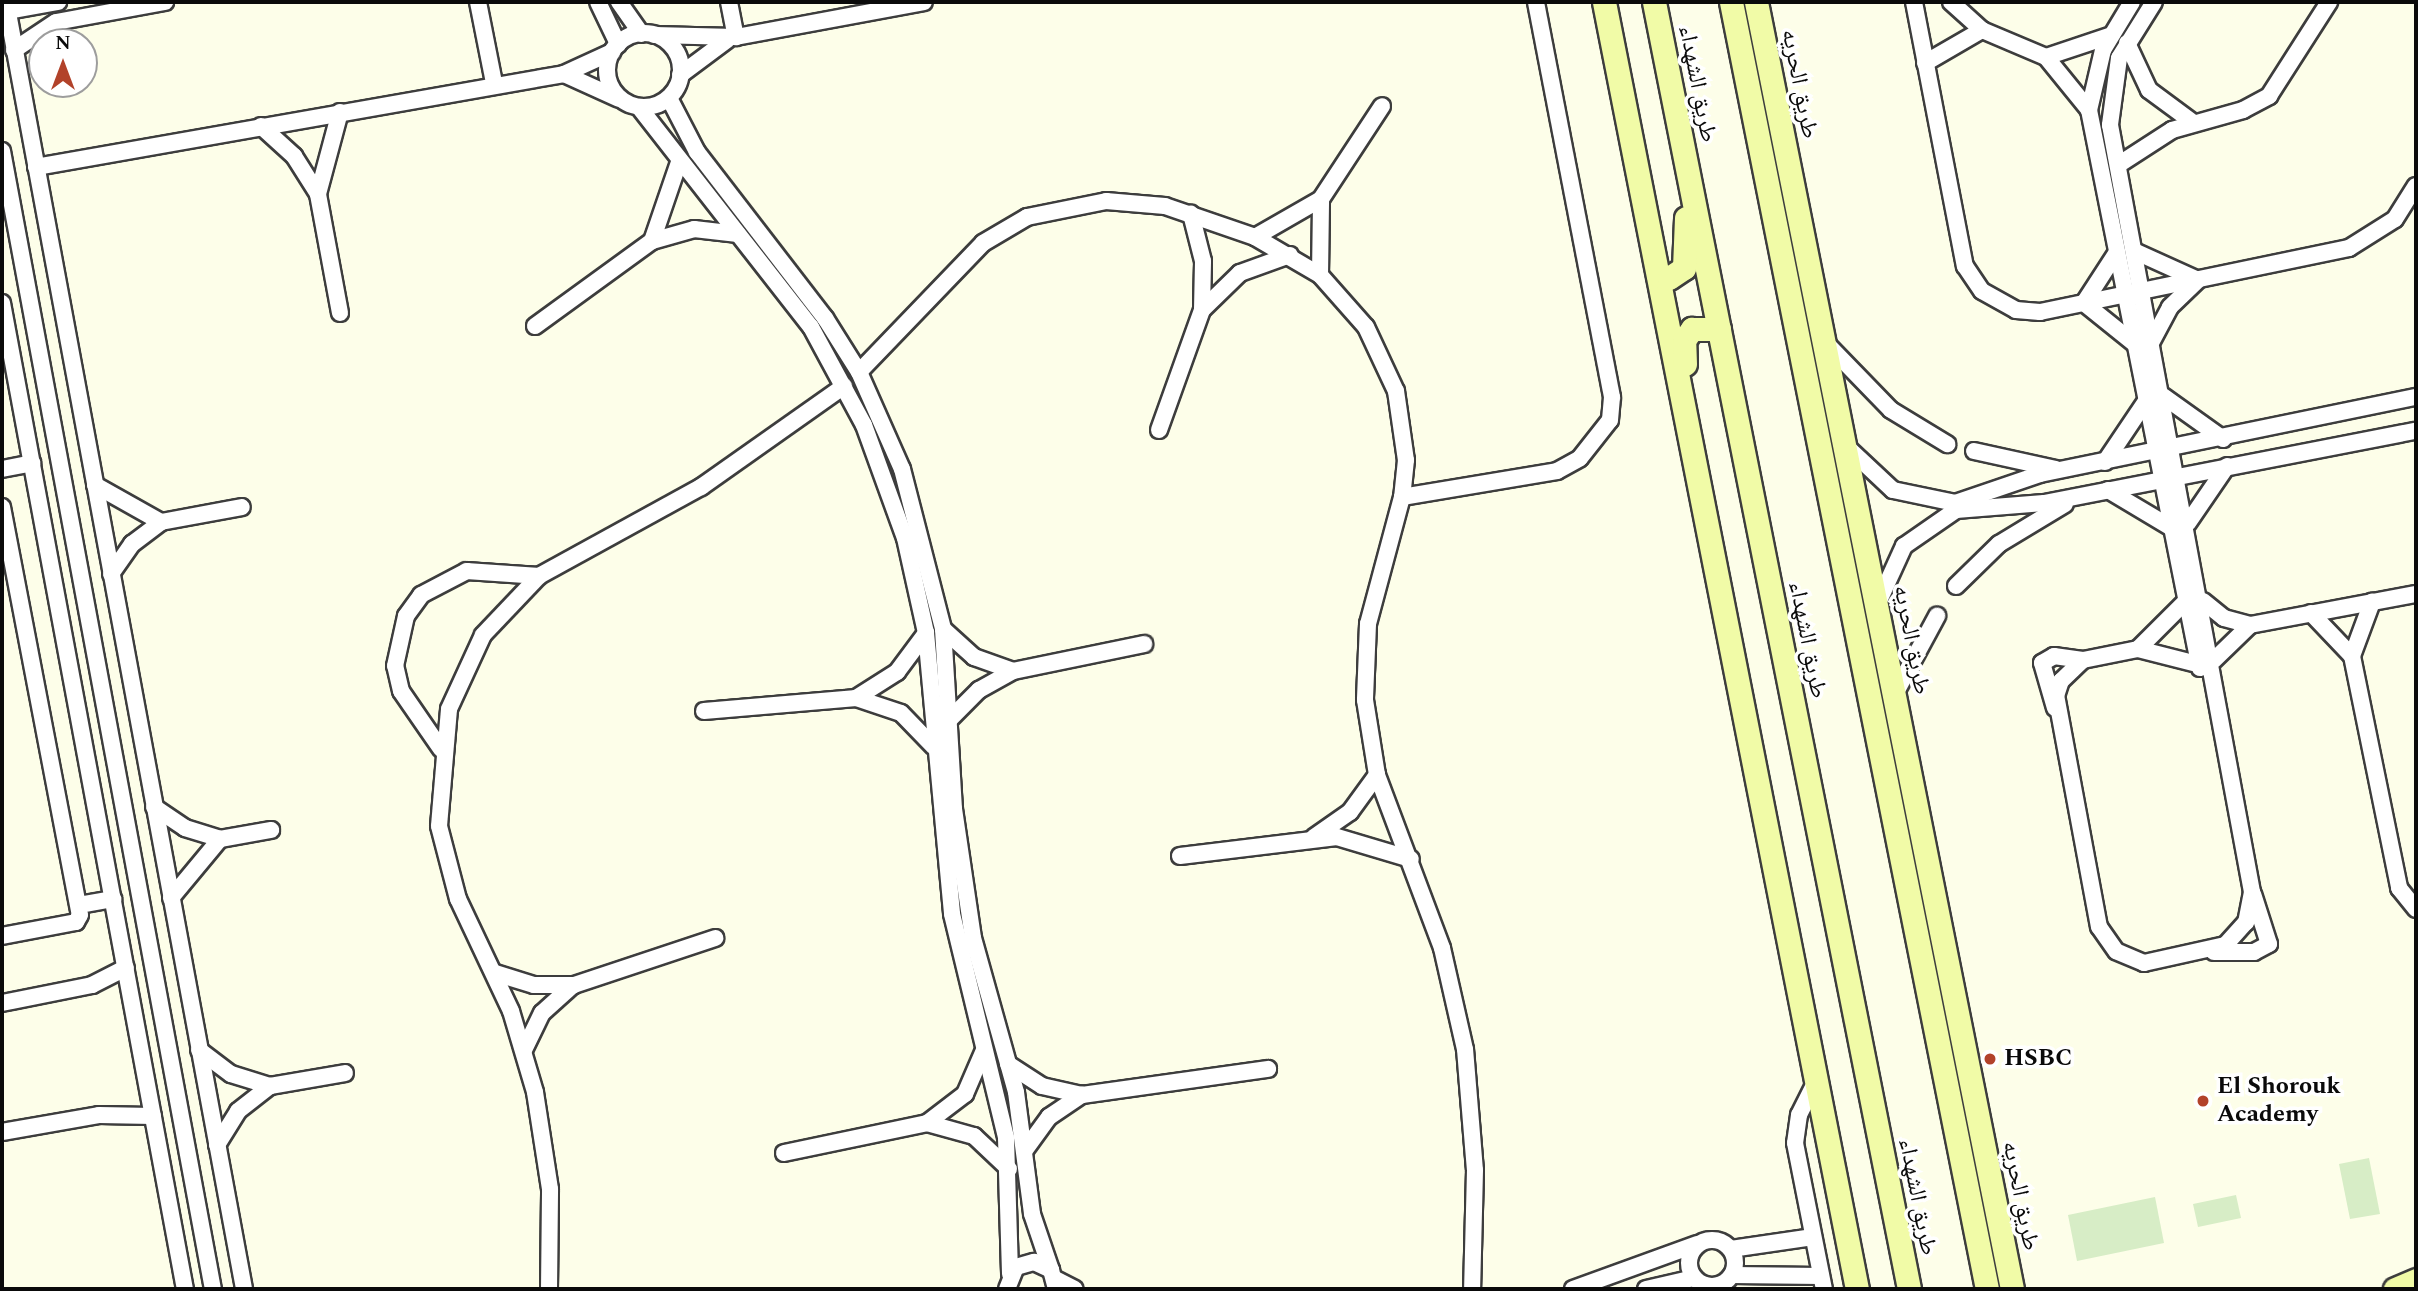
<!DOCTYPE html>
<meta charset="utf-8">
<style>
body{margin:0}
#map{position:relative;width:2418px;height:1291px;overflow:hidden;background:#fdfee9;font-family:Spectral,"Noto Naskh Arabic",serif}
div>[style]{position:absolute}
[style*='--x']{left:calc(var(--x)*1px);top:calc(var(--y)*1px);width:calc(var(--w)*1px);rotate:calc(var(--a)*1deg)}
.pitch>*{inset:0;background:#d7edc6}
.roads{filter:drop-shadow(2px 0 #3d3d3d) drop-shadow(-2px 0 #3d3d3d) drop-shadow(0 2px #3d3d3d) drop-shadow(0 -2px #3d3d3d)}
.street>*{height:16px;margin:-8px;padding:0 8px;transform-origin:8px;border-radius:8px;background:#fff}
.street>.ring{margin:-8px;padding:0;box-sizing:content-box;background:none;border:16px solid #fff;border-radius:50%}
.secondary>*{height:23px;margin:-11.5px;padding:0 11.5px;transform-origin:11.5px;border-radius:11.5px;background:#f1fba7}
.dots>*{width:19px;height:19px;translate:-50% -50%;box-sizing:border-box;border:4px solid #fff;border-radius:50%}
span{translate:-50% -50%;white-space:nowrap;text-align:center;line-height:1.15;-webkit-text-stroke:7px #fff;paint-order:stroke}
.street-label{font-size:24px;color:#0a0a0a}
.poi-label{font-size:24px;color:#0a0a0a;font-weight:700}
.left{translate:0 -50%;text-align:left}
.frame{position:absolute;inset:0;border:4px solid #0a0a0a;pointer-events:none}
.north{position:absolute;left:28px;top:28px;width:70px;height:70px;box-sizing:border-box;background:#fff;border:2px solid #9d9d9d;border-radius:50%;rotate:0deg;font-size:19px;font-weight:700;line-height:28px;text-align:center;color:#0a0a0a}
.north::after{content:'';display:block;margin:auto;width:24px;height:32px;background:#b2422a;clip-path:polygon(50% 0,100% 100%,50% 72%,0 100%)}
</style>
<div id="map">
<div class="pitch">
<div style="clip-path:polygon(2369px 1158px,2380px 1214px,2350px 1219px,2339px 1164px)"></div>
<div style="clip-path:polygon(2236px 1195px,2241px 1218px,2198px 1227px,2193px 1204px)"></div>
<div style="clip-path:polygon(2155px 1197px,2164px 1243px,2077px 1261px,2068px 1215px)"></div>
</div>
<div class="roads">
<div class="street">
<div style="--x:6;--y:2;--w:1309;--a:79.52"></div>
<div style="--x:478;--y:2;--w:83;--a:78.8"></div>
<div style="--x:598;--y:2;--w:47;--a:64.5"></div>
<div style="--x:619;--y:2;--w:39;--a:55"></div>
<div style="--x:729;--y:2;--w:36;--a:79"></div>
<div style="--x:1914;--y:2;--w:269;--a:79.1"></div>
<div style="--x:1965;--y:266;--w:30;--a:56"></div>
<div style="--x:1982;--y:291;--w:39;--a:29"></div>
<div style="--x:2016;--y:310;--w:24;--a:5"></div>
<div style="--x:2040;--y:312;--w:316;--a:-11.7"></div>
<div style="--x:2349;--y:248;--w:54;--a:-32.2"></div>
<div style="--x:2395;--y:219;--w:39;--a:-58"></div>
<div style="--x:1951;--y:2;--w:42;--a:42.1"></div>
<div style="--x:1982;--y:30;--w:69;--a:22.9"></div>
<div style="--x:2046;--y:57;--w:66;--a:-18.4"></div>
<div style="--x:2132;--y:2;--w:56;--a:121.1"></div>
<div style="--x:2103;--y:50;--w:62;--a:103.1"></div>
<div style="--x:2089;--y:110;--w:569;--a:78.75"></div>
<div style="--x:2154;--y:2;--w:66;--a:122"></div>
<div style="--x:2119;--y:58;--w:68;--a:97.7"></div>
<div style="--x:2110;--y:125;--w:780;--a:79.51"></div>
<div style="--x:2252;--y:892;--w:31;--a:101"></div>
<div style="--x:2246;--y:922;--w:31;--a:132"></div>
<div style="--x:2225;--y:945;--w:83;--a:167.5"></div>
<div style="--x:2144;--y:963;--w:30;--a:-157"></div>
<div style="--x:2116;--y:951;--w:29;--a:-125"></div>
<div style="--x:2099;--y:927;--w:235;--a:-100.5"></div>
<div style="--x:2056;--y:696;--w:16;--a:-72"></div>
<div style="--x:2061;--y:681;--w:30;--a:-44"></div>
<div style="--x:2083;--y:660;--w:56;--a:-11.3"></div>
<div style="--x:2138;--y:649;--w:61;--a:14.3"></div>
<div style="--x:7;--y:11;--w:52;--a:-10"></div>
<div class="ring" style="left:607px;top:33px;width:58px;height:58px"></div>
<div style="--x:654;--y:35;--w:82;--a:1.4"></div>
<div style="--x:736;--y:37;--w:191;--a:-10.5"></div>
<div style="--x:2127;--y:43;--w:52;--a:64.9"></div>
<div style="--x:2149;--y:90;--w:52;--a:36.4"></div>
<div style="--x:14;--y:50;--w:50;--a:-33.7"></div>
<div style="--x:56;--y:22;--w:111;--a:-10.4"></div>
<div style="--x:2046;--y:57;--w:68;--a:50.9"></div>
<div style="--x:1925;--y:63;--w:66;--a:-30.1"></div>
<div style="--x:564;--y:74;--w:60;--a:24.4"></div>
<div style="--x:680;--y:75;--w:59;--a:-36.7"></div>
<div style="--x:669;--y:98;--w:61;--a:62.6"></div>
<div style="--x:697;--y:152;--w:210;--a:52.4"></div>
<div style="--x:825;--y:318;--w:64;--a:57.8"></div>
<div style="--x:859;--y:372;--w:106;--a:66.1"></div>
<div style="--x:902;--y:469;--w:165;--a:75.6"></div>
<div style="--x:943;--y:629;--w:180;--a:86.5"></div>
<div style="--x:954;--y:809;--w:130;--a:81.6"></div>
<div style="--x:973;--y:938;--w:160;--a:74.4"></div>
<div style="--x:1016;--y:1092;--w:123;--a:82.5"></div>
<div style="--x:1032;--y:1214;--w:59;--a:71.3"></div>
<div style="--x:639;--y:107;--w:279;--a:52"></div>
<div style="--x:811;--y:327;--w:111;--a:61.6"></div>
<div style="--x:864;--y:425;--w:120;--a:70.1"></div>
<div style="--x:905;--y:538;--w:97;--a:77.5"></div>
<div style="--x:926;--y:633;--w:282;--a:84.7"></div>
<div style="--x:952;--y:914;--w:230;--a:76.4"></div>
<div style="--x:1006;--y:1138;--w:136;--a:88.3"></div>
<div style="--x:261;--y:126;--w:45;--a:42.3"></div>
<div style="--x:294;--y:156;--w:45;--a:57.7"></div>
<div style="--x:2;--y:151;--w:1157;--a:79.5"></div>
<div style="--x:2118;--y:165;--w:64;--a:-32.9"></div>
<div style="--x:2172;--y:130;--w:74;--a:-15.7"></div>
<div style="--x:2243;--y:110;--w:30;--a:-28"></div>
<div style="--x:2269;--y:96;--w:112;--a:-57.4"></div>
<div style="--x:36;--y:167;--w:536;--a:-9.99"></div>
<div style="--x:564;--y:74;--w:53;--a:-24.6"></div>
<div style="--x:1255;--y:237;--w:76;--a:-29.9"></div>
<div style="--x:1321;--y:199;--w:111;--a:-56.7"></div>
<div style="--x:652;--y:241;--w:83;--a:-71.1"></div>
<div style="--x:2134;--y:251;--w:68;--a:24.3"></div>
<div style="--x:2117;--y:252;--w:61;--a:122.9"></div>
<div style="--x:2084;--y:303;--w:65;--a:38.8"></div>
<div style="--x:1320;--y:275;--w:76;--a:-89.2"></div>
<div style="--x:2;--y:303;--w:1003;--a:79.49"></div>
<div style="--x:1202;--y:310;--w:53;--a:-44.2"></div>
<div style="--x:1240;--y:273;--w:53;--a:-19.8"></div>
<div style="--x:340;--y:313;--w:121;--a:-100.5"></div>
<div style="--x:318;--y:194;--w:85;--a:-75"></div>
<div style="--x:535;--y:326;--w:145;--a:-36"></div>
<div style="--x:652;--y:241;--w:44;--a:-15.9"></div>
<div style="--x:694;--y:229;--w:44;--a:6.5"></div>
<div style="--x:2152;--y:341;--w:38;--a:-62"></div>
<div style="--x:2170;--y:307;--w:39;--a:-44"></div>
<div style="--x:1826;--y:343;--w:93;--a:45.9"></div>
<div style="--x:1891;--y:410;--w:66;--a:31.3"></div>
<div style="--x:859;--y:372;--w:179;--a:-46.1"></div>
<div style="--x:983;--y:243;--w:51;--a:-30.6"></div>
<div style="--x:1027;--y:217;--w:81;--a:-11.4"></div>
<div style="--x:1106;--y:201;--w:59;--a:4.8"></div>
<div style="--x:1165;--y:206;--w:95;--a:19"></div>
<div style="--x:1255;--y:237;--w:75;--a:30.3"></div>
<div style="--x:1320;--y:275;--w:69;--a:48.5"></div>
<div style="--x:1366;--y:327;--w:71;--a:64.9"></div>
<div style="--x:1396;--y:391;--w:70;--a:81.8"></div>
<div style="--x:1406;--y:460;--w:37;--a:96"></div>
<div style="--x:1402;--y:497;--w:131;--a:105"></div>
<div style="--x:1368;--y:624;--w:76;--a:92.3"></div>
<div style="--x:1365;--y:700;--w:76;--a:80.9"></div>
<div style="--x:1377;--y:775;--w:185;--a:69.4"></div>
<div style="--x:1442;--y:948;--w:104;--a:77.2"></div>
<div style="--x:1465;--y:1049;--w:121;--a:85.3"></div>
<div style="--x:1475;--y:1170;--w:119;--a:91.4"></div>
<div style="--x:2163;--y:396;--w:74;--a:35.6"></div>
<div style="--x:1159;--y:430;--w:127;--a:-70.3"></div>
<div style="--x:1202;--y:310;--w:49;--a:-88.8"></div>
<div style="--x:1203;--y:261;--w:49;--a:-104.3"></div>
<div style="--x:1847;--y:447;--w:63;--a:43.1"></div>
<div style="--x:1893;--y:490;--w:63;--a:11.8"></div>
<div style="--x:1955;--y:503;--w:90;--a:-18.8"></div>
<div style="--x:2040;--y:474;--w:384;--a:-11.6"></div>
<div style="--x:1974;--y:451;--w:84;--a:12.4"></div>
<div style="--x:2105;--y:462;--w:73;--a:-56.1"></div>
<div style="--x:2;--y:469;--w:31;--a:-11"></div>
<div style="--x:95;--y:485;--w:76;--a:29.3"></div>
<div style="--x:2108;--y:490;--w:72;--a:30.8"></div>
<div style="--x:1402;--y:497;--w:157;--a:-9.5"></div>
<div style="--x:1557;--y:471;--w:26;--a:-29"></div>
<div style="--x:1580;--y:458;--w:48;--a:-51.7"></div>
<div style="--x:1610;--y:420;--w:23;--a:-85"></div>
<div style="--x:1612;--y:397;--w:402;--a:-100.9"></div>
<div style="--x:2;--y:507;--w:415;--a:79.2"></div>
<div style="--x:80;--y:915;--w:8;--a:120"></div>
<div style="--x:76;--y:922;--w:75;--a:169.3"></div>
<div style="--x:2188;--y:523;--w:69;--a:-55.6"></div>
<div style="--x:111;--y:574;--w:37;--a:-55"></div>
<div style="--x:132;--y:544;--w:36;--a:-37"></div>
<div style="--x:161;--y:522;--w:82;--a:-10.5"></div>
<div style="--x:1956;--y:586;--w:60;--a:-44.3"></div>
<div style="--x:1999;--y:544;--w:77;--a:-31.2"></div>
<div style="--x:2203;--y:601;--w:27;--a:39"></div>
<div style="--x:2224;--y:618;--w:27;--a:15"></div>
<div style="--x:2250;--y:625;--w:169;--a:-10.6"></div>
<div style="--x:1878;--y:603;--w:63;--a:-65.5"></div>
<div style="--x:1904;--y:546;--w:63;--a:-34.7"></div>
<div style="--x:1956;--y:510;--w:88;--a:-4.5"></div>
<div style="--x:2044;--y:503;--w:379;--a:-11"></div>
<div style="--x:2311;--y:613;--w:59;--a:46.4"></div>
<div style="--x:2352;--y:656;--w:237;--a:78.5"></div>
<div style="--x:2399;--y:888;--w:27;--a:51"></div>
<div style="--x:943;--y:629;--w:42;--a:42.1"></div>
<div style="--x:974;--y:657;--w:41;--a:19.7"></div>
<div style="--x:2138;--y:649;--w:66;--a:-45"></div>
<div style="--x:2352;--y:656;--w:58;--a:-69.7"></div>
<div style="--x:2214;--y:660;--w:50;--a:-44.2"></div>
<div style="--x:1895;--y:694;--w:89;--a:-61.7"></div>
<div style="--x:856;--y:698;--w:49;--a:-32.4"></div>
<div style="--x:897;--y:672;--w:49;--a:-53.4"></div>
<div style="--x:2055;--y:708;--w:47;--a:-106.1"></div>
<div style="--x:2042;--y:663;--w:14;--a:-30"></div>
<div style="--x:2054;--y:656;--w:29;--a:8"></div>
<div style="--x:704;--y:711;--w:153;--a:-4.9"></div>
<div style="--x:856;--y:698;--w:47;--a:18.4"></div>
<div style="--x:901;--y:713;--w:47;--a:45.9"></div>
<div style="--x:951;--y:718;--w:40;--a:-45"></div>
<div style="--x:979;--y:690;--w:39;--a:-29"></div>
<div style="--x:1013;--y:671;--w:134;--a:-11.6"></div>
<div style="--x:441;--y:749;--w:70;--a:-124.6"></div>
<div style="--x:401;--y:691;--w:26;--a:-103"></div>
<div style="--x:395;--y:666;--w:51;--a:-77.6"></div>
<div style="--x:406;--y:616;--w:26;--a:-54"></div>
<div style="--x:421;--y:595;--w:52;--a:-27.6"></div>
<div style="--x:467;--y:571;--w:72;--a:4"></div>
<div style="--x:154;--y:807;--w:37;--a:34"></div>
<div style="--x:185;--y:828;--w:37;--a:17"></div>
<div style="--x:220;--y:839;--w:52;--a:-10"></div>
<div style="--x:1314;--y:837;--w:44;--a:-34.8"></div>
<div style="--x:1350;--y:812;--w:46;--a:-53.9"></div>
<div style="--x:1180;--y:856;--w:158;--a:-6.9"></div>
<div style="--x:1337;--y:837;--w:77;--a:16.6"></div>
<div style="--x:171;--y:898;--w:77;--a:-50.3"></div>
<div style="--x:79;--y:905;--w:35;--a:-10"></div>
<div style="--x:2214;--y:952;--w:40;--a:0"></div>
<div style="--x:2254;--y:952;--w:17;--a:-28"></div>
<div style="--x:2269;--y:944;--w:52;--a:-107.7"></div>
<div style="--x:495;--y:973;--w:41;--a:17.1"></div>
<div style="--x:534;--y:985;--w:40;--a:0"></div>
<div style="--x:574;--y:985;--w:149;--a:-18.4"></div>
<div style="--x:2;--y:1003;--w:92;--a:-11.3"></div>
<div style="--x:92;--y:985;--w:38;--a:-27"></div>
<div style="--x:199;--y:1050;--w:40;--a:37"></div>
<div style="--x:231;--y:1074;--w:41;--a:17.1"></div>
<div style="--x:524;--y:1050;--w:41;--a:-64.1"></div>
<div style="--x:542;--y:1013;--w:40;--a:-42"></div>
<div style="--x:1008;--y:1064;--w:40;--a:32.9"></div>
<div style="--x:1042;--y:1086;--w:41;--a:12.7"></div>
<div style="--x:1082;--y:1095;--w:188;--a:-8"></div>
<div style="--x:1817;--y:1079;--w:40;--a:116.6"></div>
<div style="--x:1799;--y:1115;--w:28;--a:98"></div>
<div style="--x:1795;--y:1143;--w:149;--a:78.8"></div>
<div style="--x:927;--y:1123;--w:49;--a:15.5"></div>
<div style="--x:974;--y:1136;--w:48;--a:43.3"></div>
<div style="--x:2;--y:1132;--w:98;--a:-9.9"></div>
<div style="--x:99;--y:1115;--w:54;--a:1.1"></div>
<div style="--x:217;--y:1145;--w:40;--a:-58"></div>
<div style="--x:238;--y:1111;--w:41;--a:-38"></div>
<div style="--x:270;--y:1086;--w:76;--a:-9.8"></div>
<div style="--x:1025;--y:1150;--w:41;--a:-54"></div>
<div style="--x:1049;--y:1117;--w:40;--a:-34"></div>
<div style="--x:784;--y:1153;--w:146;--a:-11.8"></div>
<div style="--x:927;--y:1123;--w:48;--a:-37.3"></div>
<div style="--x:965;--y:1094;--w:48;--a:-66.6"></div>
<div class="ring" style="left:1689px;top:1240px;width:30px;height:30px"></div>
<div style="--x:1731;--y:1249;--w:83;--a:-8.3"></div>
<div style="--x:1732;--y:1275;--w:89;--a:0.6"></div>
<div style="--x:1055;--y:1279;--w:22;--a:27"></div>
<div style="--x:549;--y:1289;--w:100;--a:-89.4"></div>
<div style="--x:550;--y:1189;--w:98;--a:-98.8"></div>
<div style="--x:535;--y:1092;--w:84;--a:-106.5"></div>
<div style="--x:511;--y:1011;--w:124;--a:-115.3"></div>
<div style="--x:458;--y:899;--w:75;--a:-104.6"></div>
<div style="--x:439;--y:826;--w:117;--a:-85.1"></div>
<div style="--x:449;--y:709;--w:81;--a:-65.3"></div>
<div style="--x:483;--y:635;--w:81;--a:-46.5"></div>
<div style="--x:539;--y:576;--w:185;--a:-28.8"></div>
<div style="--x:701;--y:487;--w:175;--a:-35.2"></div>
<div style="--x:1007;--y:1289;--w:24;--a:-68"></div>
<div style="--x:1016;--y:1267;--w:19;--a:-16"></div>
<div style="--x:1034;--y:1262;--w:19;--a:25"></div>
<div style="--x:1051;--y:1270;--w:20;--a:75"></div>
<div style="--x:1573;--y:1289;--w:132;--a:-19.9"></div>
<div style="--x:1646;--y:1289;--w:49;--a:-12.9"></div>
</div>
<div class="secondary">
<div style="--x:1604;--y:2;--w:1312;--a:78.88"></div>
<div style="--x:1654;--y:2;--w:1312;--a:78.79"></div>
<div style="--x:1731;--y:2;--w:1312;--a:78.75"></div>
<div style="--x:1756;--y:2;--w:1312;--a:78.75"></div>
<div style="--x:1658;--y:275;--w:11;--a:15"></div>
<div style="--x:1669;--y:278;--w:18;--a:-34"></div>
<div style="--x:1684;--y:268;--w:50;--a:-87.7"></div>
<div style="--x:1685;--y:364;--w:24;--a:-92"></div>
<div style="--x:1684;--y:340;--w:14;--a:-54"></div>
<div style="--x:1692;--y:329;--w:27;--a:0"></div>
<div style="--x:2395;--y:1289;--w:23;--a:-23"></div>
</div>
</div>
<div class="dots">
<div style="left:1990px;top:1059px;background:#b2422a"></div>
<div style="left:2203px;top:1101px;background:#b2422a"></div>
</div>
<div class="street-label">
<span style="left:1697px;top:84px;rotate:79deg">طريق الشهداء</span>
<span style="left:1799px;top:84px;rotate:79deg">طريق الحريه</span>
<span style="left:1807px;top:640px;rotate:79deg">طريق الشهداء</span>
<span style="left:1911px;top:640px;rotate:79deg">طريق الحريه</span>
<span style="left:2020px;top:1196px;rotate:79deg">طريق الحريه</span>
<span style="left:1917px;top:1197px;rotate:79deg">طريق الشهداء</span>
</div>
<div class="poi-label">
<span class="left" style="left:2004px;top:1059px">HSBC</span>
<span class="left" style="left:2217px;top:1101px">El Shorouk<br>Academy</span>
</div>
<div class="frame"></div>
<div class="north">N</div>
</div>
